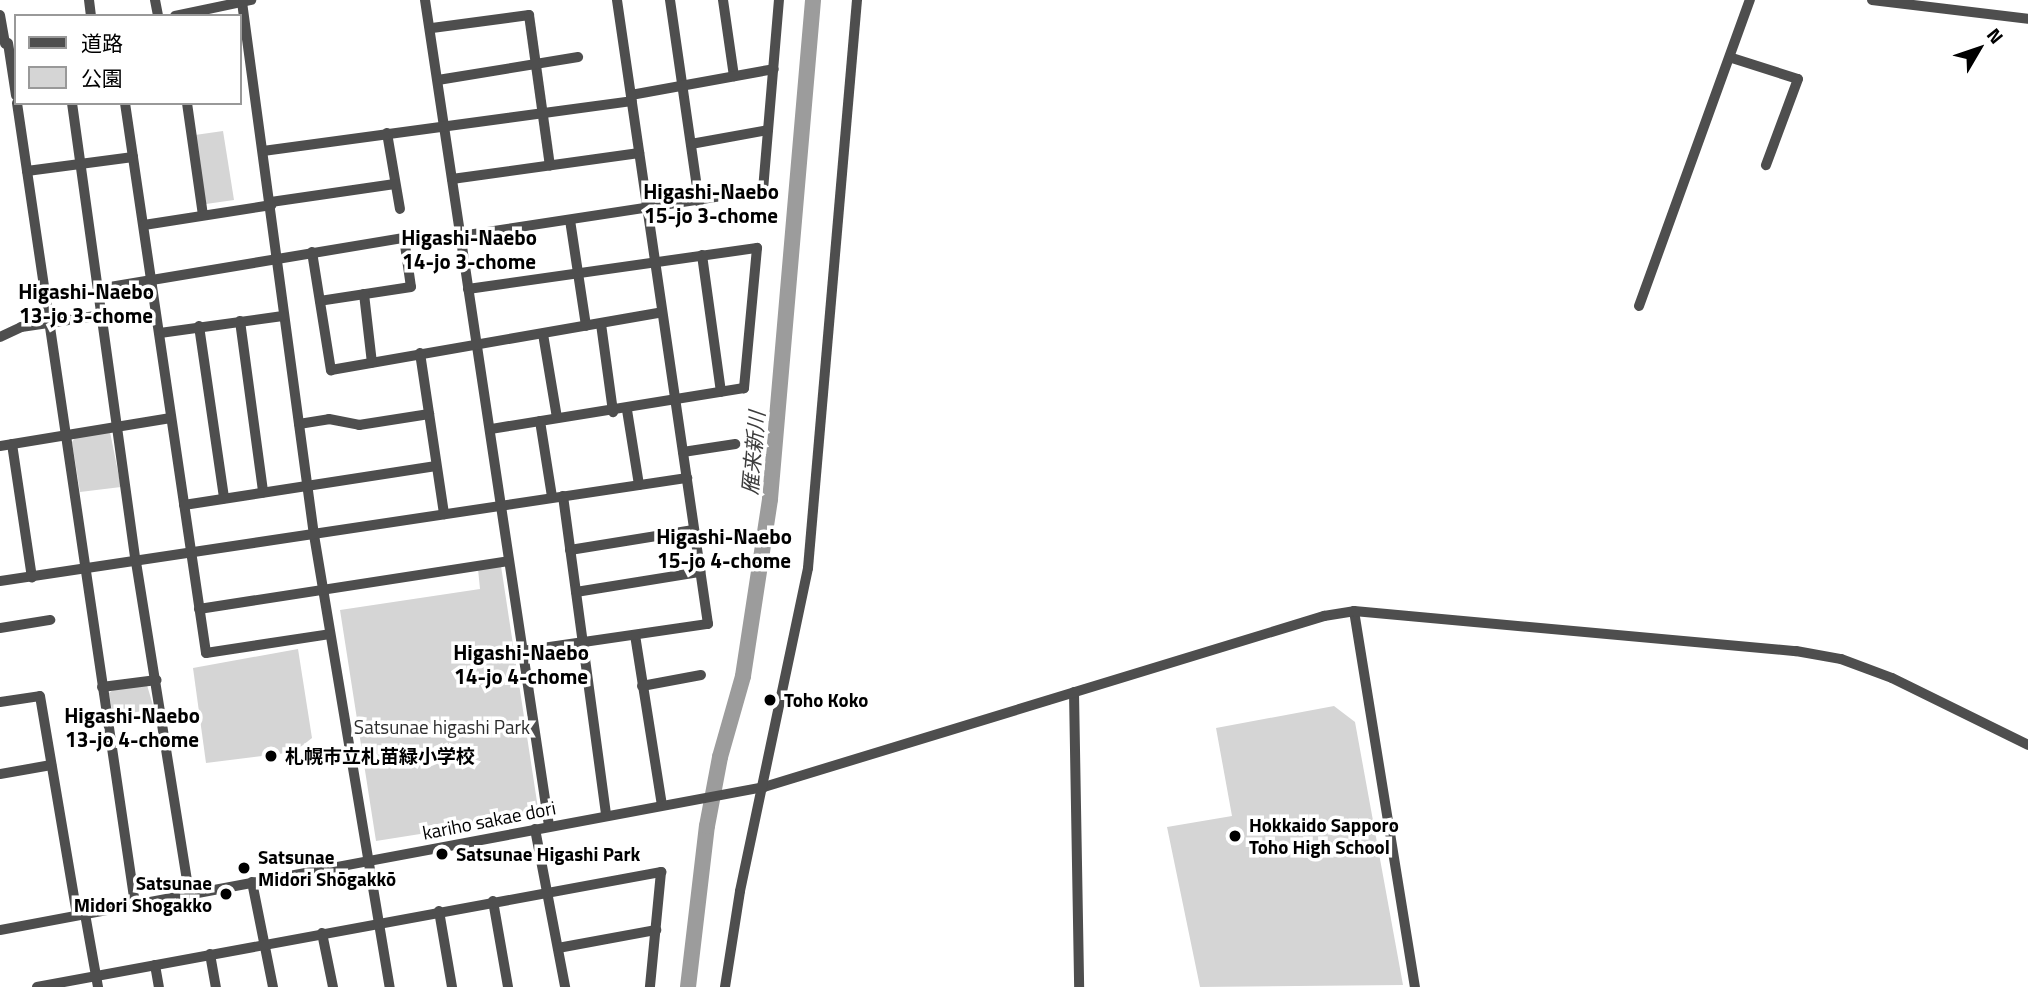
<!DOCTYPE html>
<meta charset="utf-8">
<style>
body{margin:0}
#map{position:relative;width:2028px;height:987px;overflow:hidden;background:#fff;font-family:"Titillium Web","Noto Sans JP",sans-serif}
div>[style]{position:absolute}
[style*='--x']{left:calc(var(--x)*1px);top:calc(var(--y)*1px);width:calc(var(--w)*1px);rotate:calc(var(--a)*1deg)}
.green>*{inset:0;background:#d5d5d5}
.river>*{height:16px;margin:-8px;padding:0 8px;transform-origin:8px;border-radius:8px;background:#9c9c9c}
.minor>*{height:10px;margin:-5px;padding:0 5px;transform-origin:5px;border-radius:5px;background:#4e4e4e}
.dots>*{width:19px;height:19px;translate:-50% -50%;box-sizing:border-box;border:4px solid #fff;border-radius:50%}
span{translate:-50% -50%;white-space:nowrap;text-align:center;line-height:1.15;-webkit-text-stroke:7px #fff;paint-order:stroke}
.poi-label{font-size:19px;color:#000;font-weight:700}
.left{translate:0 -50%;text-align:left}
.right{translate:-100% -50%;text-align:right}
.park-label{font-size:19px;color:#2c2c2c}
.street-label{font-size:19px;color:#000}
.neighbourhood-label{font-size:21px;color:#000;font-weight:700}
.water-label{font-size:21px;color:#3d3d3d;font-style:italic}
.legend{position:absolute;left:14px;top:14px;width:228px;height:91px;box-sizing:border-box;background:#fff;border:2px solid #999;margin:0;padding:9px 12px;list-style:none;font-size:21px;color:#000}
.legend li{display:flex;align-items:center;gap:14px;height:35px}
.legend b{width:35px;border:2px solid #999}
.north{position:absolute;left:1944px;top:14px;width:70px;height:70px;-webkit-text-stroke:5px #fff;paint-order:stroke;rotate:51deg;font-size:19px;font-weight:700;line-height:28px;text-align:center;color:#000}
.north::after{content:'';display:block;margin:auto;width:24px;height:32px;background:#000;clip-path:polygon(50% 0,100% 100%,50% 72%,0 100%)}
</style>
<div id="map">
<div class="green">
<div style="clip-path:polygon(223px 131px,234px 200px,206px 204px,195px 135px)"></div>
<div style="clip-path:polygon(110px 432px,121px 487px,80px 492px,72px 442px,75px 438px)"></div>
<div style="clip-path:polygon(501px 566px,539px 815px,376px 841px,340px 610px,480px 589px,478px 569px)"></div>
<div style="clip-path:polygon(298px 649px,312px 738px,294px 752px,206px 763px,193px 668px)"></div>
<div style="clip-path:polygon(147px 685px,154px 709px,113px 716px,109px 693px,113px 690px)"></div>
<div style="clip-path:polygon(1334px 706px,1355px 722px,1403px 985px,1200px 987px,1167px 827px,1232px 816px,1216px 728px)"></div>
</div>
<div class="river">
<div style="--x:688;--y:987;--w:162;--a:-83.3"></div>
<div style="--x:707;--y:826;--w:70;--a:-79.3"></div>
<div style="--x:720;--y:757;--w:84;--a:-74.1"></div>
<div style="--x:743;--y:676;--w:179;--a:-81.3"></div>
<div style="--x:770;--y:499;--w:501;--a:-85.07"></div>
</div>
<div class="minor">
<div style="--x:89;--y:0;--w:16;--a:83"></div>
<div style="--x:155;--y:0;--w:16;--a:79"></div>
<div style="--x:425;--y:0;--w:835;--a:81.46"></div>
<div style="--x:670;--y:0;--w:204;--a:81.8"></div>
<div style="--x:723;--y:0;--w:77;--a:81.8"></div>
<div style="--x:1872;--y:0;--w:157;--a:6.9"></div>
<div style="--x:242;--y:2;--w:538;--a:82.31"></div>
<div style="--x:314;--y:535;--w:458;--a:80.5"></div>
<div style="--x:0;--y:15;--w:29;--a:80"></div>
<div style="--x:175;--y:16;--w:78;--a:-11.9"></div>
<div style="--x:432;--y:28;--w:98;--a:-7.6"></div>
<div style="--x:529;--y:15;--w:152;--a:82.1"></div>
<div style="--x:8;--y:43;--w:53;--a:81.3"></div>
<div style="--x:1732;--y:58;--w:69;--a:17.7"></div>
<div style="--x:1798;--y:79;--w:92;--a:110.4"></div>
<div style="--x:438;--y:80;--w:142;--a:-9.3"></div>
<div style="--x:631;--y:95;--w:145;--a:-10.3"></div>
<div style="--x:17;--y:103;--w:810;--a:81.62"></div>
<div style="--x:72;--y:103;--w:463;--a:82.1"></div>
<div style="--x:136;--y:562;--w:336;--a:80.9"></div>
<div style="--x:125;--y:103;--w:556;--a:81.62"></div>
<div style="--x:206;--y:653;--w:125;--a:-8.7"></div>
<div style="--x:187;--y:103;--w:113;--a:81.9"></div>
<div style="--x:387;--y:133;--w:77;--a:80.3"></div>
<div style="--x:691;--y:144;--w:78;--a:-10.3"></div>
<div style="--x:263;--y:151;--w:372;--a:-7.7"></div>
<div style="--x:27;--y:171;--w:107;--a:-7.5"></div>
<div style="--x:452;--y:179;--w:189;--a:-7.9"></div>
<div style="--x:271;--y:202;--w:125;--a:-8.3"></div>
<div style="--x:570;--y:220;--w:107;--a:81.4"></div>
<div style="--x:144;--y:225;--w:129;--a:-8.9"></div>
<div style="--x:461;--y:236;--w:305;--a:-8.7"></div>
<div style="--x:763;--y:190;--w:191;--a:-85.2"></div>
<div style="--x:312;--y:252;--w:120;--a:80.9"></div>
<div style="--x:331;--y:370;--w:336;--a:-9.9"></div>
<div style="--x:702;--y:255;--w:138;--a:82.1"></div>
<div style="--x:98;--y:289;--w:310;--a:-9.5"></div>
<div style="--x:404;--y:238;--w:49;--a:81.9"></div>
<div style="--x:411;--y:287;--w:92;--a:171.3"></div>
<div style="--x:468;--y:289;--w:292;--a:-8.1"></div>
<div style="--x:757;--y:248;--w:141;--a:95.3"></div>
<div style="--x:744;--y:388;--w:257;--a:170.8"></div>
<div style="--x:364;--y:294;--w:69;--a:83.4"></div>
<div style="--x:1639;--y:306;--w:326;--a:-70.1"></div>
<div style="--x:240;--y:321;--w:173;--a:82.3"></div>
<div style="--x:601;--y:324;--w:89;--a:82.2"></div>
<div style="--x:199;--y:326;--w:174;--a:81.7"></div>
<div style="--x:160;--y:333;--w:124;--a:-7.9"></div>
<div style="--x:543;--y:334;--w:85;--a:80.5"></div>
<div style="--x:0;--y:337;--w:23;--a:-25"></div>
<div style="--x:21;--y:327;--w:82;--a:-8.4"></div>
<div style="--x:420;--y:353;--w:163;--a:81.5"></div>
<div style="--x:627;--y:410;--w:76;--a:80.9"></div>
<div style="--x:540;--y:421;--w:77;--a:81"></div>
<div style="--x:299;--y:424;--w:30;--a:-9"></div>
<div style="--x:329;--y:419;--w:31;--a:11"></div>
<div style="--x:359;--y:425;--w:71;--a:-8.9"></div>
<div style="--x:12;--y:444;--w:135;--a:81.5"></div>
<div style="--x:0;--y:446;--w:173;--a:-9.3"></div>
<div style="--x:683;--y:452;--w:53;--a:-8.7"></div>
<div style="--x:563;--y:496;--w:322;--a:82.3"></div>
<div style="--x:184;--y:505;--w:255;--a:-8.8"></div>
<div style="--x:570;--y:550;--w:125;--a:-9.2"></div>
<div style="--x:0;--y:581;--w:695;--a:-8.53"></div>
<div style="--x:576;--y:592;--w:126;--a:-9.2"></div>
<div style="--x:199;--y:609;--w:313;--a:-8.8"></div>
<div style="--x:1354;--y:611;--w:381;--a:80.8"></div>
<div style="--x:0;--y:628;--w:51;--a:-9.1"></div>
<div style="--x:635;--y:635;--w:172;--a:81"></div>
<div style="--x:522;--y:651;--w:188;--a:-8.3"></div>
<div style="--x:708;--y:624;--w:631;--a:-98.3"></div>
<div style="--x:642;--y:686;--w:60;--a:-10.6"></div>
<div style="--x:102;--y:687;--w:55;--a:-7.3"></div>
<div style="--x:1074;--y:692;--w:295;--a:89"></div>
<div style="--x:0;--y:702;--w:40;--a:-8.5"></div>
<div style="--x:40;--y:696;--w:222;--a:80.4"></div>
<div style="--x:0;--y:774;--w:52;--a:-10"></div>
<div style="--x:535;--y:829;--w:161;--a:79.2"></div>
<div style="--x:252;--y:882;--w:107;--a:78.7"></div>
<div style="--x:493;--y:901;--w:87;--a:80.1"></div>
<div style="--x:439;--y:911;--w:77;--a:80.3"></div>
<div style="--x:85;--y:914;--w:74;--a:79.9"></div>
<div style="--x:0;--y:930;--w:777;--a:-10.6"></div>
<div style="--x:764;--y:787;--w:586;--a:-16.98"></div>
<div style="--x:1324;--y:616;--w:30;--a:-9"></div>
<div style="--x:1354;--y:611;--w:444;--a:5.2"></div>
<div style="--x:1796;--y:651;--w:46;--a:10.1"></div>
<div style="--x:1841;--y:659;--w:54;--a:20.4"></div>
<div style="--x:1892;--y:678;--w:152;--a:26.2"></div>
<div style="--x:322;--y:933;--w:55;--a:78.5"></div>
<div style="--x:558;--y:948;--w:100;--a:-10.4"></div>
<div style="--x:210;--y:954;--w:34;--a:80"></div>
<div style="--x:155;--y:965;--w:22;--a:80"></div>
<div style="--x:37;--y:987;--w:635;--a:-10.44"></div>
<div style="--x:661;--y:872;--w:116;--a:95.5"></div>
<div style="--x:725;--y:987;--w:97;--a:-81.1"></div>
<div style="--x:740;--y:891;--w:330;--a:-78.1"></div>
<div style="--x:808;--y:568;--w:570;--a:-85.07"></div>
</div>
<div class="dots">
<div style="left:770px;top:700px;background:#000"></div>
<div style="left:271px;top:756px;background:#000"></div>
<div style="left:1235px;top:836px;background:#000"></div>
<div style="left:442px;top:854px;background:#000"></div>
<div style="left:244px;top:868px;background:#000"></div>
<div style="left:226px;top:894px;background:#000"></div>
</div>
<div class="poi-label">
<span class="left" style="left:784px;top:700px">Toho Koko</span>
<span class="left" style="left:285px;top:756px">札幌市立札苗緑小学校</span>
<span class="left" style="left:1249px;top:836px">Hokkaido Sapporo<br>Toho High School</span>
<span class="left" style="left:456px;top:854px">Satsunae Higashi Park</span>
<span class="left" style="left:258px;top:868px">Satsunae<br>Midori Shōgakkō</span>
<span class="right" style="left:212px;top:894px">Satsunae<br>Midori Shogakko</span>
</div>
<div class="park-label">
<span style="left:442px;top:727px">Satsunae higashi Park</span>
</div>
<div class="street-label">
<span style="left:489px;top:820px;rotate:-11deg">kariho sakae dori</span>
</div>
<div class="neighbourhood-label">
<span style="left:711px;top:203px">Higashi-Naebo<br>15-jo 3-chome</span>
<span style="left:469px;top:249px">Higashi-Naebo<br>14-jo 3-chome</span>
<span style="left:86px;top:303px">Higashi-Naebo<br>13-jo 3-chome</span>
<span style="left:724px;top:548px">Higashi-Naebo<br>15-jo 4-chome</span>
<span style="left:521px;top:664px">Higashi-Naebo<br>14-jo 4-chome</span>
<span style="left:132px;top:727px">Higashi-Naebo<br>13-jo 4-chome</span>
</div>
<div class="water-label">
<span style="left:753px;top:453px;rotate:-85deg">雁来新川</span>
</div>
<ul class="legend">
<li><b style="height:9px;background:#4e4e4e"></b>道路</li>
<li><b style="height:19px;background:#d5d5d5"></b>公園</li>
</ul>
<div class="north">N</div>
</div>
